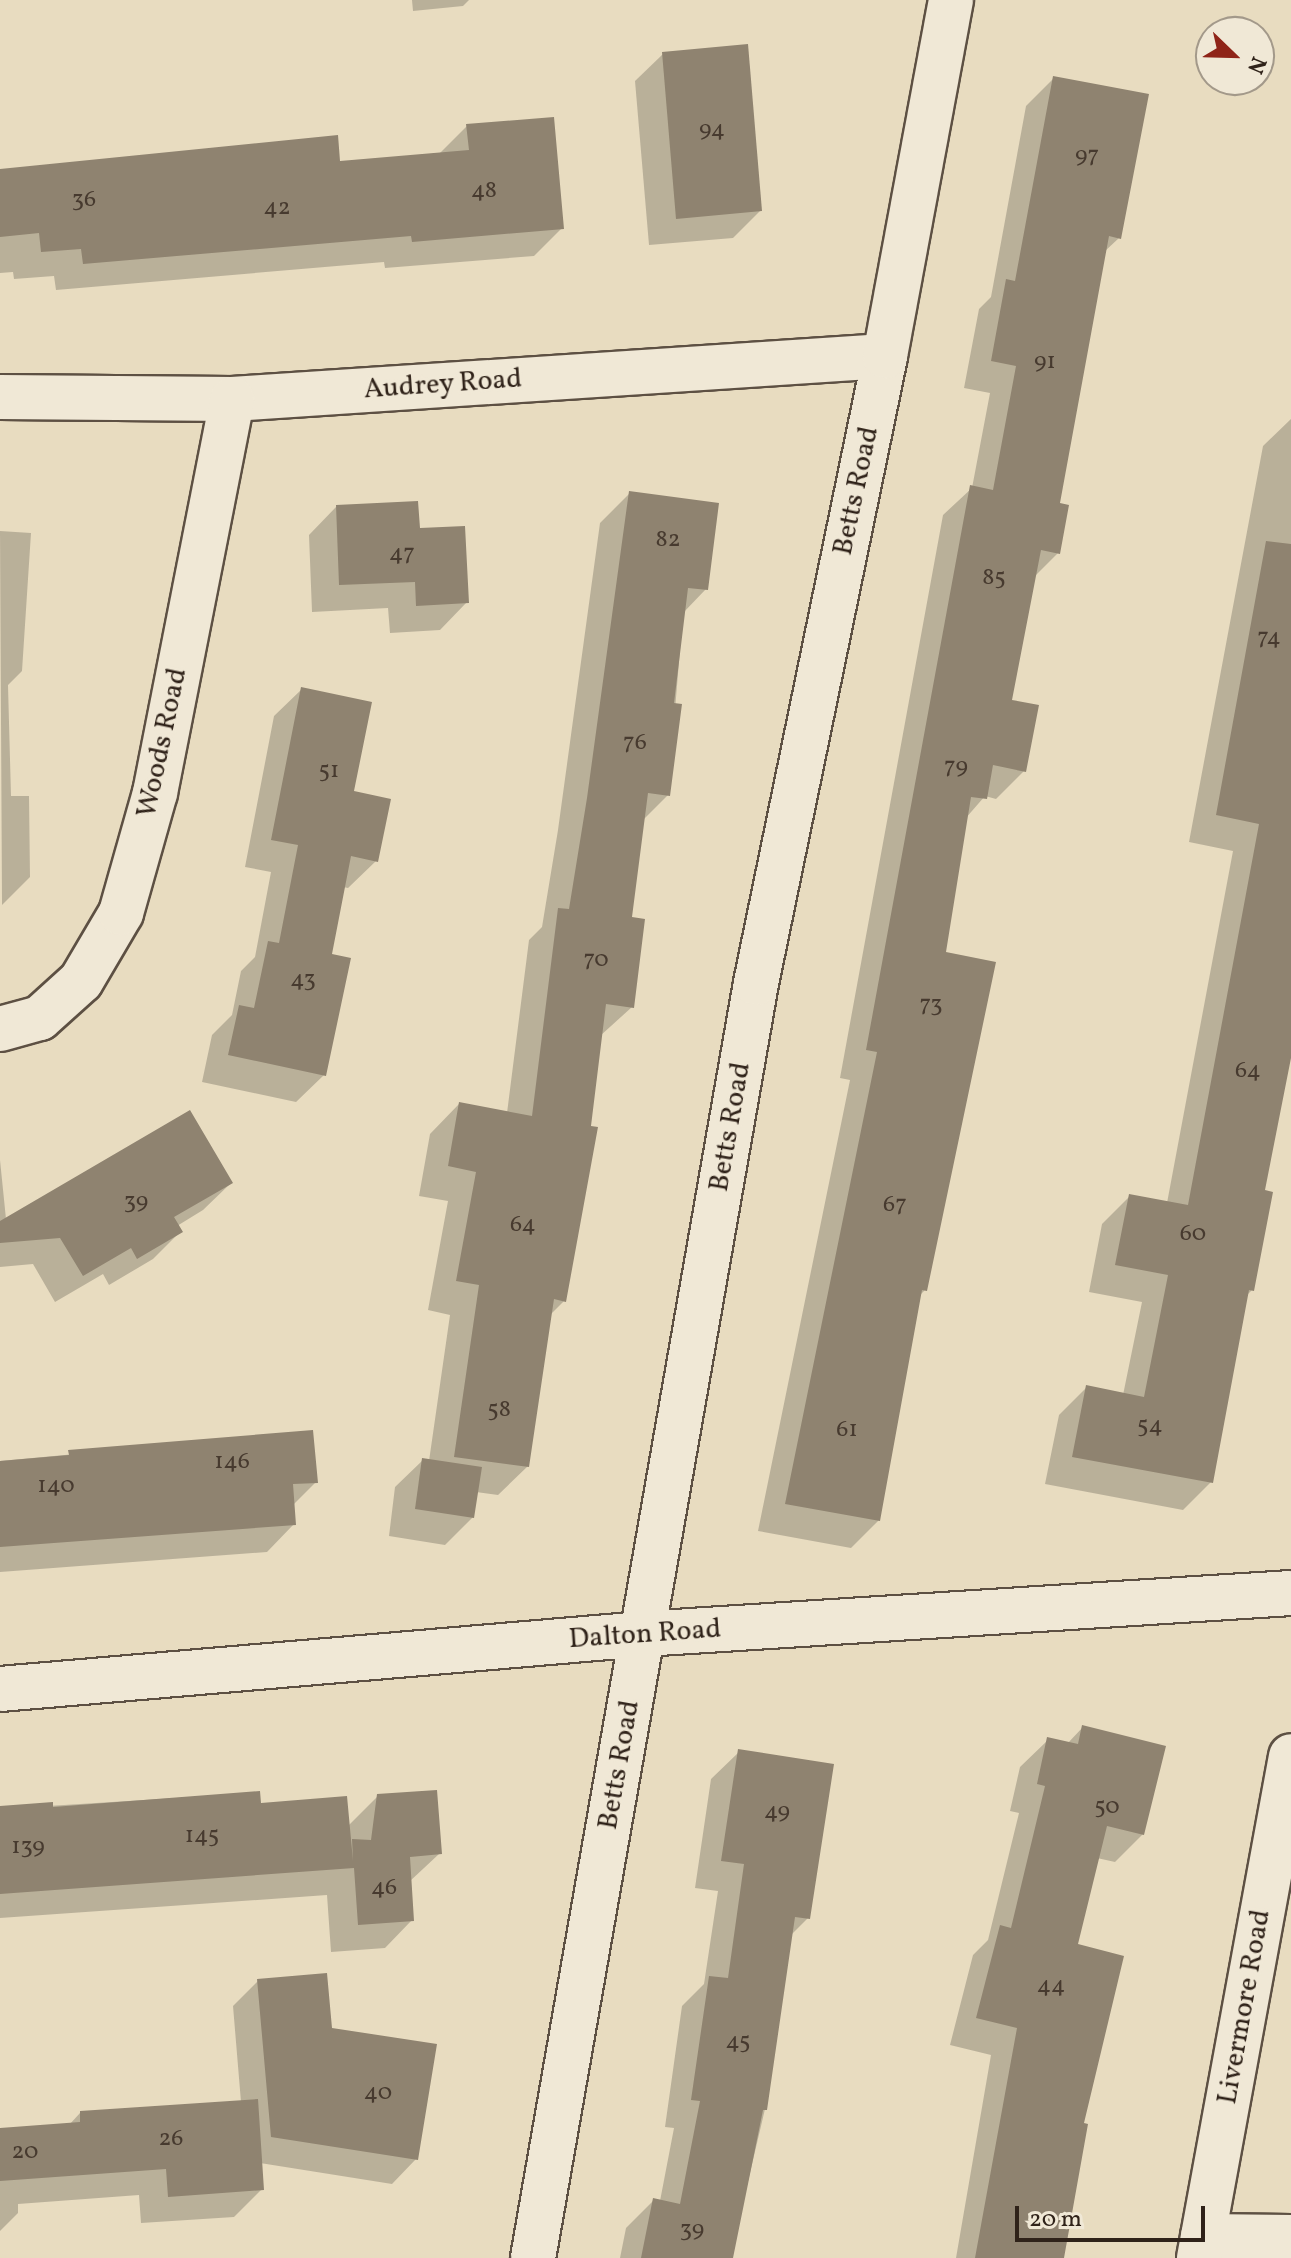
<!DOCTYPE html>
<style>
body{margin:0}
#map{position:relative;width:1291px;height:2258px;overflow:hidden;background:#e8dcc0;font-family:Vollkorn,serif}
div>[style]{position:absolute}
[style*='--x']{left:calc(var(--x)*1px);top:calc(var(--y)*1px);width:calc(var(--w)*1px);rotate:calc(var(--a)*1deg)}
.shadow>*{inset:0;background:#0003}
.building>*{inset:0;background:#8f8370}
.roads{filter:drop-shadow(2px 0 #5d5043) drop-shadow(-2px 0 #5d5043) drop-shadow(0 2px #5d5043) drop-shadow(0 -2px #5d5043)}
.street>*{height:44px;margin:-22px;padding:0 22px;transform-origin:22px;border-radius:22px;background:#f0e8d6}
span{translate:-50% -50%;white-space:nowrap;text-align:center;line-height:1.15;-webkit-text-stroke:6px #f0e8d6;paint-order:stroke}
.number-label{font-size:24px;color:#473a2f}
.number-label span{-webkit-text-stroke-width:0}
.street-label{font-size:28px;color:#2f2219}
.north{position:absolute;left:1195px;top:16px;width:80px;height:80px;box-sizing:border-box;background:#f0e8d6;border:2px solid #a3998a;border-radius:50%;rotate:113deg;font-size:22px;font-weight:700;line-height:32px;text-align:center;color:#2f2219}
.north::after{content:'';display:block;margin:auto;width:28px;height:36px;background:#8f2418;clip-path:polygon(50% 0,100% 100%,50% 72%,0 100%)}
.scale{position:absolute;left:1015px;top:2206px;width:190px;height:36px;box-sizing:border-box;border:4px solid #2f2219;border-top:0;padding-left:10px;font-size:24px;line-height:28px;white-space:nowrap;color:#2f2219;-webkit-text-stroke:6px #f0e8d6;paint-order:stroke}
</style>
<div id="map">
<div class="shadow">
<div style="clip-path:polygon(412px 0,469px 0,463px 6px,413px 11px)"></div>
<div style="clip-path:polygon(663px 54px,760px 211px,733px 238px,649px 245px,635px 81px)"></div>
<div style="clip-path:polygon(1054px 78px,1119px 238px,1104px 252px,1058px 504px,1058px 553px,1034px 577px,1010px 701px,1024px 771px,996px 799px,985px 796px,965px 819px,944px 954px,993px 964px,925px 1290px,919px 1296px,879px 1520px,851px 1548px,758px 1531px,850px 1080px,840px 1078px,943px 515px,972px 488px,990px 393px,964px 388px,979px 309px,991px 297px,1026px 106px)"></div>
<div style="clip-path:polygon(467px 126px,562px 228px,534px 256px,385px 268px,384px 262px,56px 290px,54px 276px,14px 279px,13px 272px,0 273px,0 171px,339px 163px,440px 153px)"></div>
<div style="clip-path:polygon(1291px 419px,1291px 1048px,1262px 1192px,1252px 1290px,1245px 1297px,1211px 1482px,1183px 1510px,1045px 1484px,1059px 1415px,1086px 1388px,1123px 1395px,1142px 1302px,1089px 1292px,1102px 1224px,1130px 1196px,1167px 1203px,1233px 851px,1189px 842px,1263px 446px)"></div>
<div style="clip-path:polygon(629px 494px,706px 589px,683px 613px,668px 795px,642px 821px,630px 919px,632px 1007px,600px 1036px,564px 1301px,550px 1315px,528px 1466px,498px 1495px,476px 1492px,473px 1517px,445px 1545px,389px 1536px,395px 1487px,423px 1460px,429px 1461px,450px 1315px,428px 1310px,448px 1201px,419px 1196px,430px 1134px,459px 1104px,507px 1113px,529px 940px,542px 927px,558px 830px,600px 523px)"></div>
<div style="clip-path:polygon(336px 507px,418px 530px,467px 602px,440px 630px,390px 633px,388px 608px,312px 612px,309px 535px)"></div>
<div style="clip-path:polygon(0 531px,31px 533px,22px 671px,8px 685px,11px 796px,29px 796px,30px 877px,2px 905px)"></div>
<div style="clip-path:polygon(302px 689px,351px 793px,376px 861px,348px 888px,343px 887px,329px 956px,324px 1075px,296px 1102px,202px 1082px,212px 1035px,232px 1015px,241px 971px,255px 957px,271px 872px,245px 867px,274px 716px)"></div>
<div style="clip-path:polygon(0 1160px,6px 1219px,231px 1183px,203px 1210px,177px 1226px,180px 1232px,153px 1259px,109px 1285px,103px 1274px,55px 1302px,33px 1264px,0 1267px)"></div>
<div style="clip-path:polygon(311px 1432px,316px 1482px,293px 1505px,294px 1524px,267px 1552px,0 1572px,0 1461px)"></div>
<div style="clip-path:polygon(1083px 1727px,1143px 1834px,1115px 1862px,1097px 1858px,1075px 1946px,1082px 2125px,1062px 2258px,956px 2258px,991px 2055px,950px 2045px,973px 1955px,988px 1940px,1019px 1813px,1010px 1811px,1020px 1767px,1048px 1740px,1067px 1744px)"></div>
<div style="clip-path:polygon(739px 1752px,808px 1918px,790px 1936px,765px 2109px,730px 2258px,620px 2258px,626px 2228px,654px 2200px,660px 2201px,674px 2128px,665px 2127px,682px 2006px,704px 1984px,718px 1891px,695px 1888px,711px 1779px)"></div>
<div style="clip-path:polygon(258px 1793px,259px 1805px,348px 1826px,378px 1796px,439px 1854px,409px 1882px,412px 1920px,385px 1948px,331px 1952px,327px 1895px,0 1918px,0 1809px)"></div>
<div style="clip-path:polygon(258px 1981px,330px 2030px,416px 2159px,392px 2184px,260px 2163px,262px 2189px,234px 2217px,141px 2223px,139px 2195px,18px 2204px,18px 2213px,0 2231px,0 2130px,69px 2125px,80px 2113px,241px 2102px,233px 2006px)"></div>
</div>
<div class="building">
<div style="clip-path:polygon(748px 44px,762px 211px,676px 219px,662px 52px)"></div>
<div style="clip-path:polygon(1053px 76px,1149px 94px,1121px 239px,1109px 236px,1060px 503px,1069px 505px,1060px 554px,1041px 550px,1012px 700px,1039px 705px,1026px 772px,993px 765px,987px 799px,971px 797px,946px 952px,996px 962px,927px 1291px,922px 1290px,880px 1521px,785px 1504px,877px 1052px,866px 1050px,970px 485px,993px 490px,1016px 366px,991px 361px,1006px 279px,1015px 281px)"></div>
<div style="clip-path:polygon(554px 117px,564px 229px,412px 242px,411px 236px,83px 264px,81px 249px,41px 252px,39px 233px,0 237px,0 169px,338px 135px,340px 161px,469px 150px,466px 124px)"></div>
<div style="clip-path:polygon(629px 491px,719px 503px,708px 590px,688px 588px,674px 703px,682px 704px,670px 796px,648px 793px,632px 917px,645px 919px,634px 1008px,606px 1004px,591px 1126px,598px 1127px,566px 1302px,554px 1299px,529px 1467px,454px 1457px,479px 1285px,456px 1281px,476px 1172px,448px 1166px,459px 1102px,532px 1116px,558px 908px,569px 909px,587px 798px)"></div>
<div style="clip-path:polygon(418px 501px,420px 528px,465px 526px,469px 603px,416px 606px,415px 582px,339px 585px,336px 505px)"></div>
<div style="clip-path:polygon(1266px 541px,1291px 544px,1291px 1058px,1265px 1190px,1273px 1192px,1254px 1291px,1249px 1290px,1213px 1483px,1072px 1457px,1086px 1385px,1144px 1397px,1168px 1275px,1115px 1265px,1129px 1194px,1188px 1205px,1259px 824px,1216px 815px)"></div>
<div style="clip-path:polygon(301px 687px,372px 702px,354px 791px,391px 799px,378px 862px,351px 856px,332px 954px,351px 958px,326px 1076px,228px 1055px,239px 1005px,254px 1008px,268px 941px,279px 943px,298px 845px,271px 840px)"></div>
<div style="clip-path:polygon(190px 1110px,233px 1183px,174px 1217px,183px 1232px,137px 1259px,131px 1248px,83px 1276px,60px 1238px,0 1243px,0 1221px)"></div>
<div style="clip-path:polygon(313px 1430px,318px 1483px,293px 1484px,296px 1525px,0 1547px,0 1461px,69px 1455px,68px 1450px)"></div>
<div style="clip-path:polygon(422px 1458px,482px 1467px,474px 1518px,415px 1509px)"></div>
<div style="clip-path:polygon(1082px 1725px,1166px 1746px,1144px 1835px,1107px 1826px,1078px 1944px,1124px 1956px,1084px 2123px,1088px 2124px,1064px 2258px,975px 2258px,1017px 2028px,976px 2018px,1000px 1925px,1011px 1928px,1045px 1786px,1037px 1784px,1047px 1737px,1078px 1744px)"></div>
<div style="clip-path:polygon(738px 1749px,834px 1764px,810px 1919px,795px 1917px,767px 2110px,763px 2110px,733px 2258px,641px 2258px,653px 2198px,680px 2204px,700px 2101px,691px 2100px,709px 1976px,728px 1978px,744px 1864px,721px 1861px)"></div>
<div style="clip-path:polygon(437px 1790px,442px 1854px,410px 1857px,414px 1921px,358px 1925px,354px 1868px,0 1894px,0 1806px,53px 1802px,53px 1807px,260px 1791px,261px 1803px,347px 1796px,353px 1861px,352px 1839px,371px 1840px,377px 1794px)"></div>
<div style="clip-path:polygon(327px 1973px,332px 2028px,437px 2044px,418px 2160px,271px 2137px,257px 1979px)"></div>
<div style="clip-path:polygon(258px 2099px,264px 2190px,168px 2197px,166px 2169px,0 2181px,0 2128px,80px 2122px,80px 2111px)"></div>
</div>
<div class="roads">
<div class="street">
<div style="--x:0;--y:397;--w:232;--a:0.5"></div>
<div style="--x:232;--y:399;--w:654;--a:-3.77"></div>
<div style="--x:0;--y:1029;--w:41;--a:-15.4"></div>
<div style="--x:40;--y:1018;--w:55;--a:-42.1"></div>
<div style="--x:81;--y:981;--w:79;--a:-59.5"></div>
<div style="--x:121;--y:913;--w:125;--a:-74.2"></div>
<div style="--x:155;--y:793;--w:401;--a:-78.9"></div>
<div style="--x:0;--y:1689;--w:645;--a:-4.89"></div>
<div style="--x:643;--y:1634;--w:649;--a:-3.62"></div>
<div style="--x:1203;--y:2236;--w:88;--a:0.7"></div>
<div style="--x:533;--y:2258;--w:1294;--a:-80.08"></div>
<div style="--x:756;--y:983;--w:640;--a:-78.37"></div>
<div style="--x:885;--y:356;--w:362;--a:-79.5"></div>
<div style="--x:1199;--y:2258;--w:510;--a:-79.61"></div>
</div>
</div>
<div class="number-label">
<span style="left:712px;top:131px">94</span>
<span style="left:1087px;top:157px">97</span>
<span style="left:484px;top:192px">48</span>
<span style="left:84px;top:201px">36</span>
<span style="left:277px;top:209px">42</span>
<span style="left:1045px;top:363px">91</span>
<span style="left:668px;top:541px">82</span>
<span style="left:402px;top:555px">47</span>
<span style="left:994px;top:579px">85</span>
<span style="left:1269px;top:639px">74</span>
<span style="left:635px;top:744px">76</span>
<span style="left:956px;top:768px">79</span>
<span style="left:329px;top:772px">51</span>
<span style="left:596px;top:961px">70</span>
<span style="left:303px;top:981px">43</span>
<span style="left:931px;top:1006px">73</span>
<span style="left:1248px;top:1072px">64</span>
<span style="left:136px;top:1203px">39</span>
<span style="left:895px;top:1206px">67</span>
<span style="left:523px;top:1226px">64</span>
<span style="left:1193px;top:1235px">60</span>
<span style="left:499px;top:1411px">58</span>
<span style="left:1150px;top:1427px">54</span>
<span style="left:847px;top:1431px">61</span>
<span style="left:232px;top:1463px">146</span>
<span style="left:56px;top:1487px">140</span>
<span style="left:1107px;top:1808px">50</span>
<span style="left:777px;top:1813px">49</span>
<span style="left:202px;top:1837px">145</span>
<span style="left:28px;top:1848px">139</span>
<span style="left:384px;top:1889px">46</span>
<span style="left:1051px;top:1987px">44</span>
<span style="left:738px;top:2043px">45</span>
<span style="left:378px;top:2094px">40</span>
<span style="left:171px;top:2140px">26</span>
<span style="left:25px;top:2153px">20</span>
<span style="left:692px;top:2231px">39</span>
</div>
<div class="street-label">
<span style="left:443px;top:385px;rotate:-4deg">Audrey Road</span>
<span style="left:857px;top:491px;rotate:-78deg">Betts Road</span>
<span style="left:163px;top:743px;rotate:-78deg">Woods Road</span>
<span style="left:731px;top:1127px;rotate:-80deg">Betts Road</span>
<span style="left:645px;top:1635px;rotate:-4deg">Dalton Road</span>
<span style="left:620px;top:1765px;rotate:-80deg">Betts Road</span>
<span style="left:1245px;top:2007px;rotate:-80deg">Livermore Road</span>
</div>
<div class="north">N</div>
<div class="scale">20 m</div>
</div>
